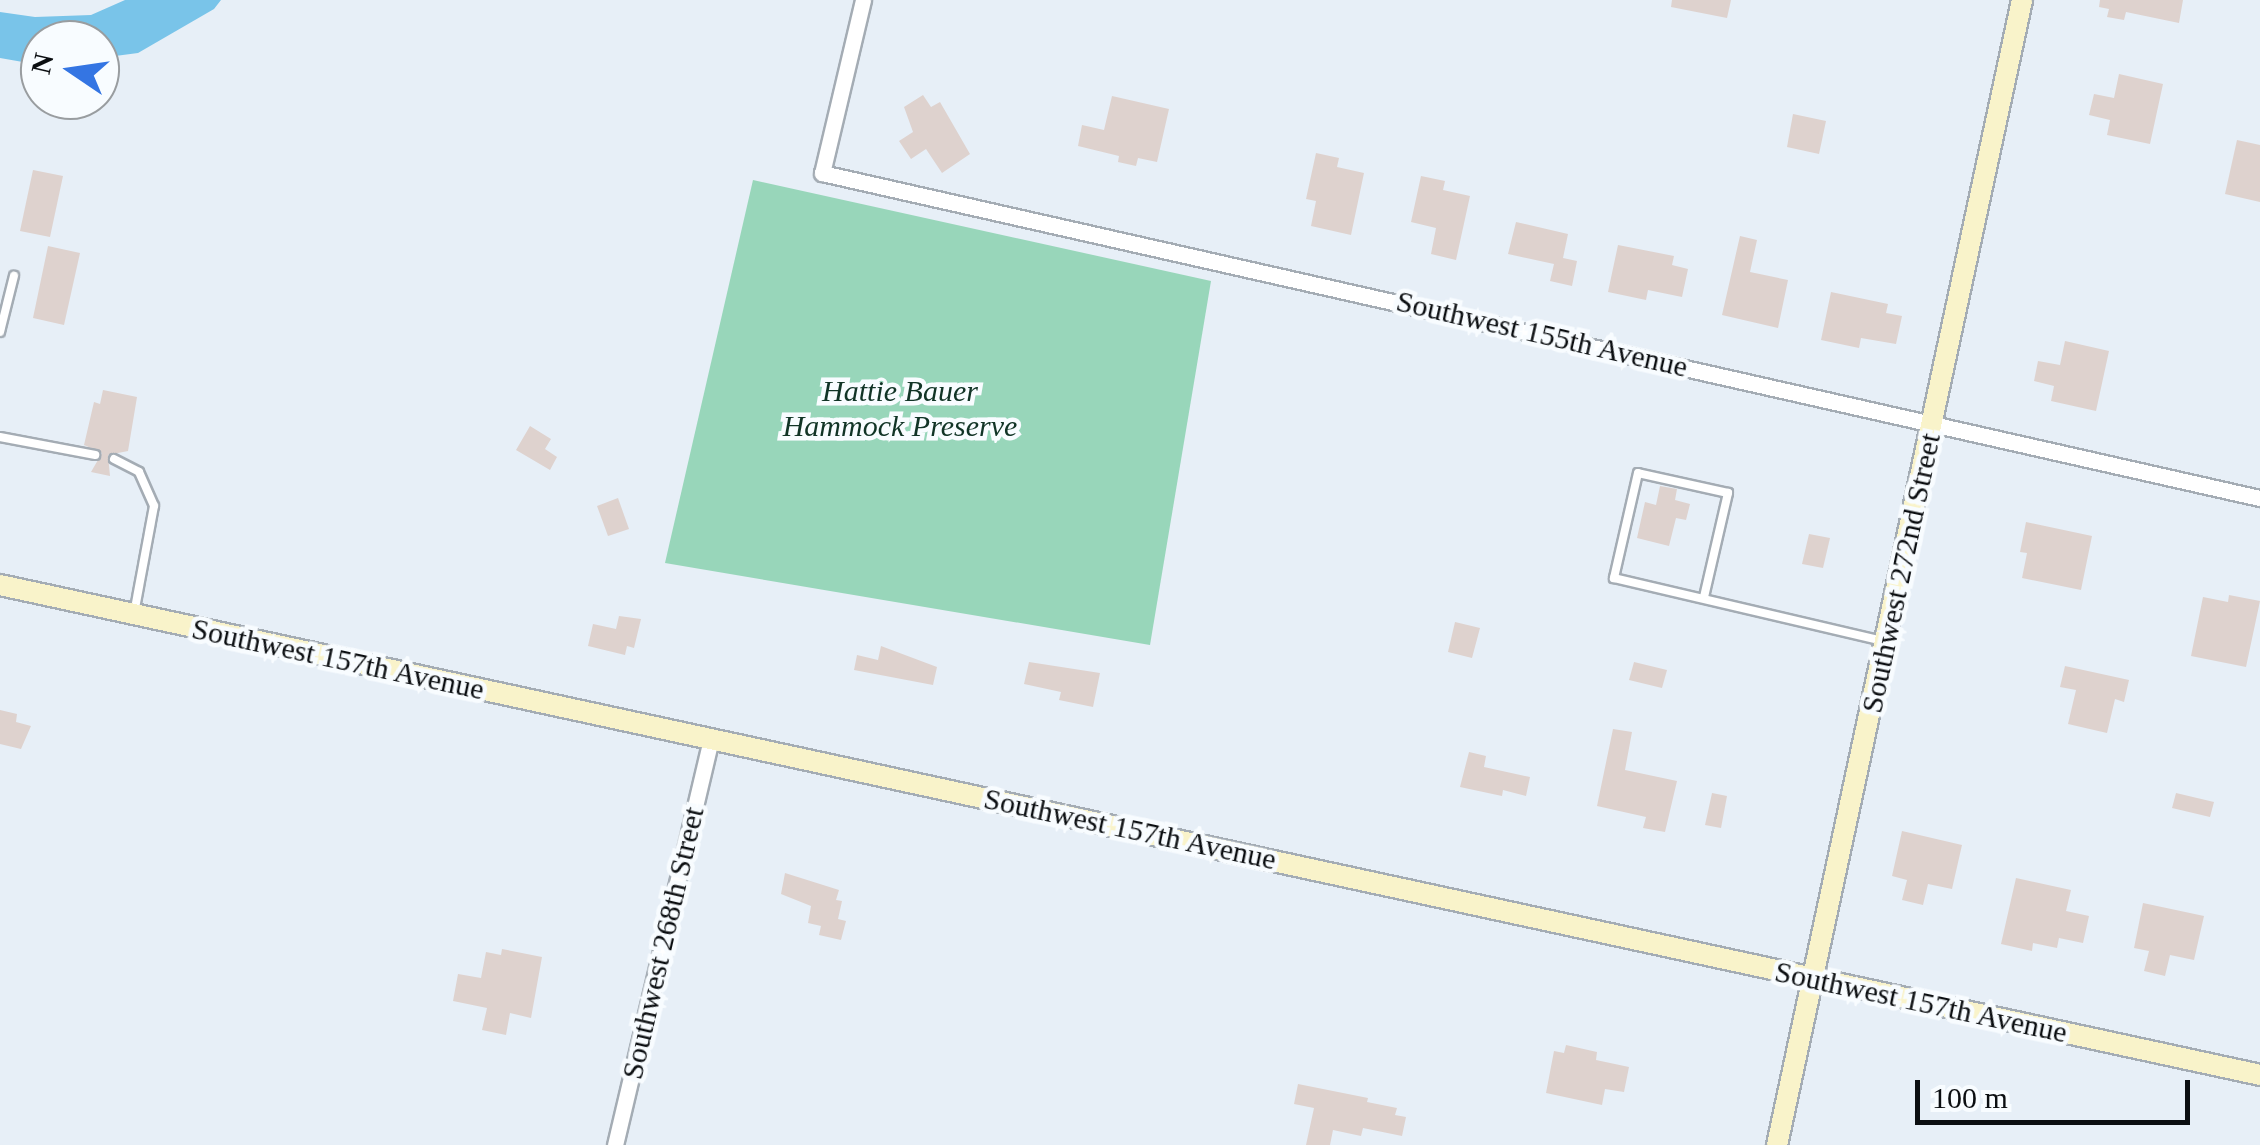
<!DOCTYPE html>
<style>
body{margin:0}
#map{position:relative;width:2260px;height:1145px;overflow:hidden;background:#e7eff7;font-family:Georgia,serif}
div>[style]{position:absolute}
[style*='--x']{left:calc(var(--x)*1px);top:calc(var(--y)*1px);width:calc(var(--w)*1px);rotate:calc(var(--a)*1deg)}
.green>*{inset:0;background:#98d6ba}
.water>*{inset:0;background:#79c4e9}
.building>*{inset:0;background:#ded2ce}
.roads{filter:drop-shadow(2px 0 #a4acb4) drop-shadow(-2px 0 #a4acb4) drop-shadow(0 2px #a4acb4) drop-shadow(0 -2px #a4acb4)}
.lane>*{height:8px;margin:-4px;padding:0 4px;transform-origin:4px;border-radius:4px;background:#fff}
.street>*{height:15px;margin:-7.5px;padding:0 7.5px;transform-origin:7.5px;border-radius:7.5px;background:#fff}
.secondary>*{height:20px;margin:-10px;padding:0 10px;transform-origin:10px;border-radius:10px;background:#f9f3ca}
span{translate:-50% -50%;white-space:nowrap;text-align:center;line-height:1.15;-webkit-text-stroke:9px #f8fcff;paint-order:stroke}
.street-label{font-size:30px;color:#0b0e11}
.park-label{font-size:30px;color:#113426;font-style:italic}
.north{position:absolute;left:20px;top:20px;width:100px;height:100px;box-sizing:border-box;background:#f8fcff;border:2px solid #999da0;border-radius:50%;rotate:283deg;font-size:28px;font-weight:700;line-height:40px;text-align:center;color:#0b0e11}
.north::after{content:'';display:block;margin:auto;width:35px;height:45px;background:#3475e3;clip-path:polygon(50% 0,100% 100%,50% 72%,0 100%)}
.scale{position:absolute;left:1915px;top:1080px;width:275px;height:45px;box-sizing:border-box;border:5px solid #0b0e11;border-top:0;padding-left:12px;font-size:30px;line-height:35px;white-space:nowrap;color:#0b0e11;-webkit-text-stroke:8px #f8fcff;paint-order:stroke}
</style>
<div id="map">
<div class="green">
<div style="clip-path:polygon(753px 180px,1211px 281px,1150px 645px,665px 563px)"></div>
</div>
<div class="water">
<div style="clip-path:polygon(125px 0,221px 0,214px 9px,138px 53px,100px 58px,100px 40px,40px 40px,40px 65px,0 58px,0 12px,35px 17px,91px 15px)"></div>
</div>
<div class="building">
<div style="clip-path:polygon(1672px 0,1731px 0,1727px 18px,1671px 7px)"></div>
<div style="clip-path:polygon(2100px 0,2183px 0,2179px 23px,2126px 12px,2124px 20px,2107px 17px,2109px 9px,2099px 7px)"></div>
<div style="clip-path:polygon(2119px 74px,2163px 84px,2150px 144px,2107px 135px,2110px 120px,2089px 115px,2094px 94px,2114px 98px)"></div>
<div style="clip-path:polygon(923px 95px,931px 107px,940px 102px,970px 154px,942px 173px,926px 149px,911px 159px,899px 141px,913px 132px,904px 107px)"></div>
<div style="clip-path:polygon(1112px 96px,1169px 109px,1157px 162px,1138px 158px,1136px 166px,1118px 162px,1119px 156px,1078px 146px,1082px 125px,1104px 130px)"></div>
<div style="clip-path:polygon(1793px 114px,1826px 121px,1819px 154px,1787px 147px)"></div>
<div style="clip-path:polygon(2237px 140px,2260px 145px,2260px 202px,2225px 194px)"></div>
<div style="clip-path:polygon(1316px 153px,1339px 158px,1337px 167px,1364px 173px,1351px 235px,1311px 226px,1316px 201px,1306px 199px)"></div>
<div style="clip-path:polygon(33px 170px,63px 176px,50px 237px,20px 231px)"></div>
<div style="clip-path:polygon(1421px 176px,1445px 181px,1443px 190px,1470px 196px,1456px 260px,1431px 254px,1436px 228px,1411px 222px)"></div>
<div style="clip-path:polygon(1516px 222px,1568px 234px,1563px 258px,1577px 261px,1572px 286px,1550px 281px,1554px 264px,1508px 254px)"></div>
<div style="clip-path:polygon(1740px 236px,1757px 240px,1750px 272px,1788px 280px,1778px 328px,1722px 315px)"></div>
<div style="clip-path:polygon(1618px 245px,1674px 256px,1672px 265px,1688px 269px,1682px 297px,1648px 290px,1646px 300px,1608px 292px)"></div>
<div style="clip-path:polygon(48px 246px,80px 253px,64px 325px,33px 318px)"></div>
<div style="clip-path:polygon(1831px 292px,1888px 304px,1886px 313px,1902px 316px,1896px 344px,1861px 338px,1859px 348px,1821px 340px)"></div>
<div style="clip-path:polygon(2065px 341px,2109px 351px,2096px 411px,2051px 401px,2054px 386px,2034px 381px,2038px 361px,2060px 365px)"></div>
<div style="clip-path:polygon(103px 390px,137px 397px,128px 451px,108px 455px,110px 476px,91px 472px,102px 453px,84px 445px,94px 402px,100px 404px)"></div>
<div style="clip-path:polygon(530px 426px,551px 439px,545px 449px,557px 457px,550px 470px,516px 450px)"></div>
<div style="clip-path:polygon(1660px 486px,1677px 489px,1675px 500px,1690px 504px,1686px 520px,1676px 518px,1669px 546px,1637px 538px,1645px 502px,1656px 505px)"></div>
<div style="clip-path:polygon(618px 498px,629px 529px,608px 536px,597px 506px)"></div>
<div style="clip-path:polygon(2026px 522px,2092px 536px,2081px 590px,2022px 578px,2027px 553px,2020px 552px)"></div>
<div style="clip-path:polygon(1809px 534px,1830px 538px,1823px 568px,1802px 564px)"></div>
<div style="clip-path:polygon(2229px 595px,2260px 601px,2246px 667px,2191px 656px,2203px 597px,2228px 602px)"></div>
<div style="clip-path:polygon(619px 616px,641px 619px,634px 648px,627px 646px,625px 655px,588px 646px,593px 624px,616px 629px)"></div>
<div style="clip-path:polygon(1455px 622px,1480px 628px,1472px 658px,1448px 652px)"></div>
<div style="clip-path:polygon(881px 646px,937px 667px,933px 685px,854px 670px,857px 655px,878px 660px)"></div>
<div style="clip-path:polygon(1029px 662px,1100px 673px,1093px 707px,1059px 700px,1061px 692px,1024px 684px)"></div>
<div style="clip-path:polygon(1634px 662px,1667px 670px,1662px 688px,1629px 680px)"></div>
<div style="clip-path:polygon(2065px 666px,2129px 680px,2124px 702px,2115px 699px,2107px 733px,2068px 724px,2076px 690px,2060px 687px)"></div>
<div style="clip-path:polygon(0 710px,17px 714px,16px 722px,31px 726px,21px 749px,0 744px)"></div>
<div style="clip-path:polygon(1613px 729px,1632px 732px,1625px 770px,1677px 781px,1665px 832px,1643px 828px,1646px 817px,1597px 806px)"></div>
<div style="clip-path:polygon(1469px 752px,1486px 756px,1484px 767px,1530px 777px,1526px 796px,1503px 790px,1502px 796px,1460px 787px)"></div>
<div style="clip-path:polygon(1712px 793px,1727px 796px,1721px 828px,1705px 825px)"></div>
<div style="clip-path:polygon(2176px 793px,2214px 802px,2210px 817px,2172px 808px)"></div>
<div style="clip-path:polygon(1902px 831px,1962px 845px,1952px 889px,1928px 884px,1923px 905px,1902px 900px,1907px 880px,1892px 876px)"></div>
<div style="clip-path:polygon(785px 873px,839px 890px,836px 900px,842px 901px,838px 919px,846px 921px,841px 940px,819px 935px,821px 926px,808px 923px,811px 906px,781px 894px)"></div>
<div style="clip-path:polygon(2016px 878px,2071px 890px,2066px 911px,2089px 916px,2083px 943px,2059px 938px,2057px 948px,2033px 943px,2032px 951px,2001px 944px)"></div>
<div style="clip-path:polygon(2143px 903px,2204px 916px,2194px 960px,2170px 955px,2165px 976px,2144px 971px,2149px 951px,2134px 948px)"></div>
<div style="clip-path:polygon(502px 949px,542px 957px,531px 1018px,510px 1013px,506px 1035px,482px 1030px,487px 1008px,453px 1001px,458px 974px,481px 978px,486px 952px,501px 955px)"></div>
<div style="clip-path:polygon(1566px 1045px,1597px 1052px,1596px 1060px,1629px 1067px,1624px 1092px,1605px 1089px,1602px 1105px,1546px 1093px,1554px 1051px,1564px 1053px)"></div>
<div style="clip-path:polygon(1298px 1084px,1368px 1098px,1367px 1102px,1397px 1108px,1395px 1115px,1406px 1117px,1402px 1136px,1363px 1128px,1361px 1136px,1333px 1130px,1330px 1145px,1306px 1145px,1314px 1108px,1294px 1104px)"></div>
</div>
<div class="roads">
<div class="lane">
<div style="--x:0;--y:332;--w:58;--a:-76"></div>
<div style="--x:0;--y:437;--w:97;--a:10.7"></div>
<div style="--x:114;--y:459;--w:28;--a:27"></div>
<div style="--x:139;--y:472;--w:37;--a:66"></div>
<div style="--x:154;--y:506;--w:110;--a:100.5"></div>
<div style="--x:1704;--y:597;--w:107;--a:-77"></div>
<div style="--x:1728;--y:493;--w:92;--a:-167.5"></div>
<div style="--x:1638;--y:473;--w:108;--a:102.9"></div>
<div style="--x:1614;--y:578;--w:275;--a:13.2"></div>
</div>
<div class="street">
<div style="--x:863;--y:0;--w:178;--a:103.3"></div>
<div style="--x:822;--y:173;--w:1474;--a:12.74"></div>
<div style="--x:615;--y:1145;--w:416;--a:-76.7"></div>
</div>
<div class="secondary">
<div style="--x:0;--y:585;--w:2313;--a:12.23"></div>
<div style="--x:1777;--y:1145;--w:1171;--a:-77.92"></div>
</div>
</div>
<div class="street-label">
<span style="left:1542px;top:334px;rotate:13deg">Southwest 155th Avenue</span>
<span style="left:1901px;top:573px;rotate:-78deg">Southwest 272nd Street</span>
<span style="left:338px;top:659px;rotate:12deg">Southwest 157th Avenue</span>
<span style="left:1130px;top:829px;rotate:12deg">Southwest 157th Avenue</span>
<span style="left:663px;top:943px;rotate:-77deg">Southwest 268th Street</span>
<span style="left:1921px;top:1002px;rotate:12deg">Southwest 157th Avenue</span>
</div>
<div class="park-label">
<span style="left:900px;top:408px">Hattie Bauer<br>Hammock Preserve</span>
</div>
<div class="north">N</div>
<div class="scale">100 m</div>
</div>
